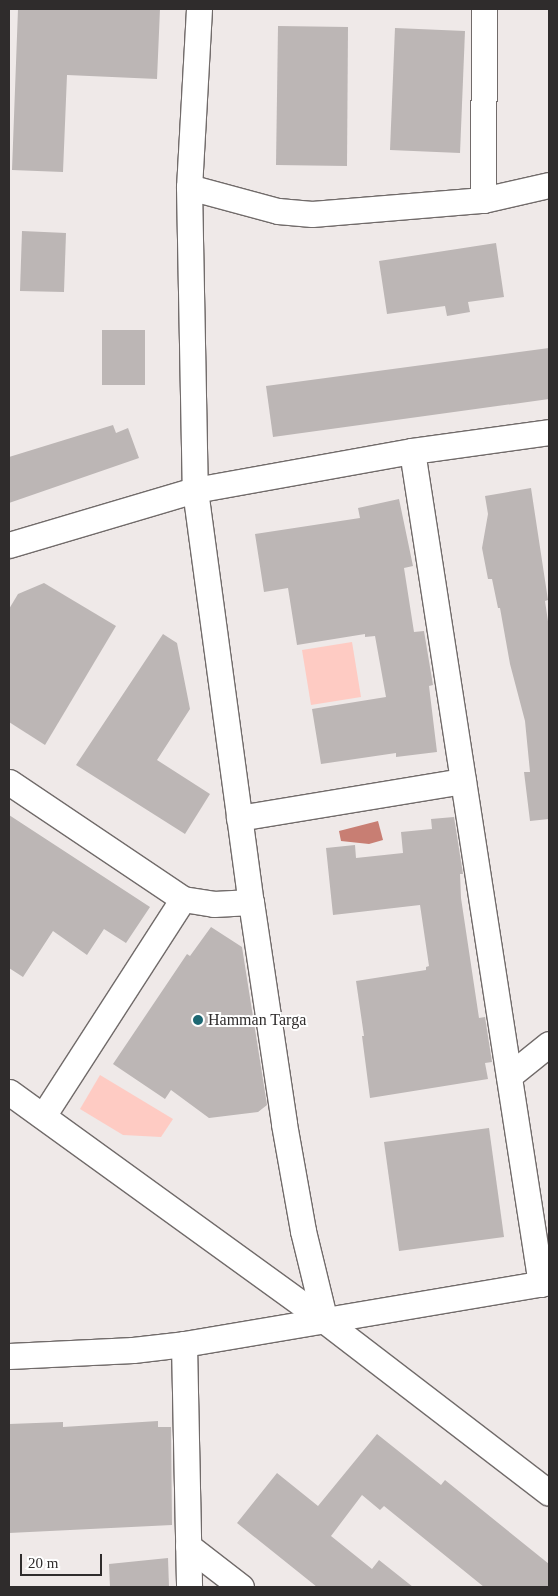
<!DOCTYPE html>
<style>
body{margin:0}
#map{position:relative;width:558px;height:1596px;overflow:hidden;background:#efe9e8;font-family:"Times New Roman",serif}
div>[style]{position:absolute}
[style*='--x']{left:calc(var(--x)*1px);top:calc(var(--y)*1px);width:calc(var(--w)*1px);rotate:calc(var(--a)*1deg)}
.green>*{inset:0;background:#fecbc3}
.water>*{inset:0;background:#c87e73}
.building>*{inset:0;background:#bcb6b5}
.roads{filter:drop-shadow(1px 0 #716b6a) drop-shadow(-1px 0 #716b6a) drop-shadow(0 1px #716b6a) drop-shadow(0 -1px #716b6a)}
.street>*{height:25px;margin:-12.5px;padding:0 12.5px;transform-origin:12.5px;border-radius:12.5px;background:#fff}
.dots>*{width:14px;height:14px;translate:-50% -50%;box-sizing:border-box;border:2px solid #fff;border-radius:50%}
span{translate:-50% -50%;white-space:nowrap;text-align:center;line-height:1.15;-webkit-text-stroke:4px #fff;paint-order:stroke}
.poi-label{font-size:16px;color:#2f2c2c}
.left{translate:0 -50%;text-align:left}
.frame{position:absolute;inset:0;border:10px solid #2f2c2c;pointer-events:none}
.scale{position:absolute;left:20px;top:1554px;width:82px;height:22px;box-sizing:border-box;border:2px solid #2f2c2c;border-top:0;padding-left:6px;font-size:15px;line-height:18px;white-space:nowrap;color:#2f2c2c;-webkit-text-stroke:4px #fff;paint-order:stroke}
</style>
<div id="map">
<div class="green">
<div style="clip-path:polygon(352px 642px,361px 697px,311px 705px,302px 650px)"></div>
<div style="clip-path:polygon(100px 1075px,173px 1119px,161px 1137px,123px 1135px,80px 1109px)"></div>
</div>
<div class="water">
<div style="clip-path:polygon(378px 821px,383px 840px,369px 844px,341px 841px,339px 831px)"></div>
</div>
<div class="building">
<div style="clip-path:polygon(18px 9px,160px 9px,157px 79px,67px 75px,63px 172px,12px 170px)"></div>
<div style="clip-path:polygon(278px 26px,348px 27px,347px 166px,276px 165px)"></div>
<div style="clip-path:polygon(395px 28px,465px 31px,460px 153px,390px 150px)"></div>
<div style="clip-path:polygon(22px 231px,66px 233px,64px 292px,20px 291px)"></div>
<div style="clip-path:polygon(496px 243px,504px 297px,468px 302px,470px 312px,447px 316px,445px 306px,387px 314px,379px 261px)"></div>
<div style="clip-path:polygon(102px 330px,145px 330px,145px 385px,102px 385px)"></div>
<div style="clip-path:polygon(549px 348px,549px 399px,273px 437px,266px 386px)"></div>
<div style="clip-path:polygon(113px 425px,116px 433px,128px 428px,139px 458px,9px 503px,9px 457px)"></div>
<div style="clip-path:polygon(531px 488px,548px 600px,545px 601px,549px 628px,549px 819px,530px 821px,524px 772px,530px 772px,525px 721px,510px 664px,500px 608px,498px 608px,492px 579px,488px 579px,482px 548px,488px 514px,485px 496px)"></div>
<div style="clip-path:polygon(399px 499px,413px 566px,404px 568px,414px 632px,424px 631px,433px 685px,429px 686px,437px 752px,396px 757px,396px 753px,321px 764px,312px 709px,386px 697px,375px 636px,365px 637px,365px 634px,297px 645px,288px 588px,264px 592px,255px 534px,360px 518px,358px 508px)"></div>
<div style="clip-path:polygon(44px 583px,116px 626px,45px 745px,9px 722px,9px 609px,18px 594px)"></div>
<div style="clip-path:polygon(163px 634px,177px 643px,190px 709px,157px 760px,210px 794px,185px 834px,76px 765px)"></div>
<div style="clip-path:polygon(9px 815px,150px 907px,126px 943px,104px 929px,87px 955px,53px 931px,23px 977px,9px 968px)"></div>
<div style="clip-path:polygon(454px 817px,463px 874px,460px 874px,461px 898px,479px 1018px,485px 1017px,492px 1062px,485px 1063px,488px 1079px,370px 1098px,362px 1036px,364px 1036px,356px 981px,426px 970px,426px 967px,429px 966px,420px 905px,333px 915px,326px 848px,355px 845px,356px 858px,403px 853px,401px 832px,432px 829px,431px 819px)"></div>
<div style="clip-path:polygon(211px 927px,242px 947px,267px 1105px,258px 1112px,209px 1118px,171px 1090px,165px 1099px,113px 1064px,187px 954px,190px 956px)"></div>
<div style="clip-path:polygon(489px 1128px,504px 1237px,399px 1251px,384px 1142px)"></div>
<div style="clip-path:polygon(158px 1421px,158px 1427px,171px 1427px,172px 1525px,9px 1533px,9px 1424px,63px 1422px,63px 1427px)"></div>
<div style="clip-path:polygon(377px 1434px,441px 1485px,445px 1480px,549px 1564px,549px 1587px,484px 1587px,384px 1506px,380px 1510px,362px 1495px,331px 1536px,372px 1569px,379px 1560px,413px 1587px,317px 1587px,237px 1523px,277px 1473px,318px 1506px)"></div>
<div style="clip-path:polygon(168px 1558px,169px 1587px,110px 1587px,109px 1564px)"></div>
</div>
<div class="roads">
<div class="street">
<div style="--x:199;--y:9;--w:178;--a:93.2"></div>
<div style="--x:189;--y:187;--w:303;--a:88.9"></div>
<div style="--x:195;--y:490;--w:416;--a:82.3"></div>
<div style="--x:251;--y:902;--w:224;--a:81.5"></div>
<div style="--x:284;--y:1124;--w:109;--a:79.9"></div>
<div style="--x:303;--y:1231;--w:93;--a:76.3"></div>
<div style="--x:189;--y:187;--w:92;--a:15.1"></div>
<div style="--x:278;--y:211;--w:34;--a:5"></div>
<div style="--x:312;--y:214;--w:172;--a:-4.7"></div>
<div style="--x:483;--y:200;--w:68;--a:-12.8"></div>
<div style="--x:483;--y:200;--w:191;--a:-89.7"></div>
<div style="--x:412;--y:451;--w:843;--a:81.2"></div>
<div style="--x:9;--y:545;--w:194;--a:-16.5"></div>
<div style="--x:195;--y:490;--w:220;--a:-10.2"></div>
<div style="--x:412;--y:451;--w:138;--a:-7.9"></div>
<div style="--x:9;--y:782;--w:210;--a:33.9"></div>
<div style="--x:183;--y:899;--w:31;--a:9"></div>
<div style="--x:214;--y:904;--w:37;--a:-3"></div>
<div style="--x:239;--y:818;--w:227;--a:-9.4"></div>
<div style="--x:509;--y:1076;--w:51;--a:-38.7"></div>
<div style="--x:9;--y:1092;--w:390;--a:35.9"></div>
<div style="--x:325;--y:1321;--w:282;--a:37.5"></div>
<div style="--x:43;--y:1116;--w:258;--a:-57.2"></div>
<div style="--x:184;--y:1344;--w:243;--a:88.8"></div>
<div style="--x:9;--y:1356;--w:124;--a:-2.8"></div>
<div style="--x:133;--y:1350;--w:51;--a:-6.7"></div>
<div style="--x:184;--y:1344;--w:370;--a:-9.6"></div>
<div style="--x:188;--y:1546;--w:67;--a:37.7"></div>
</div>
</div>
<div class="dots">
<div style="left:198px;top:1020px;background:#1c6772"></div>
</div>
<div class="poi-label">
<span class="left" style="left:208px;top:1020px">Hamman Targa</span>
</div>
<div class="frame"></div>
<div class="scale">20 m</div>
</div>
